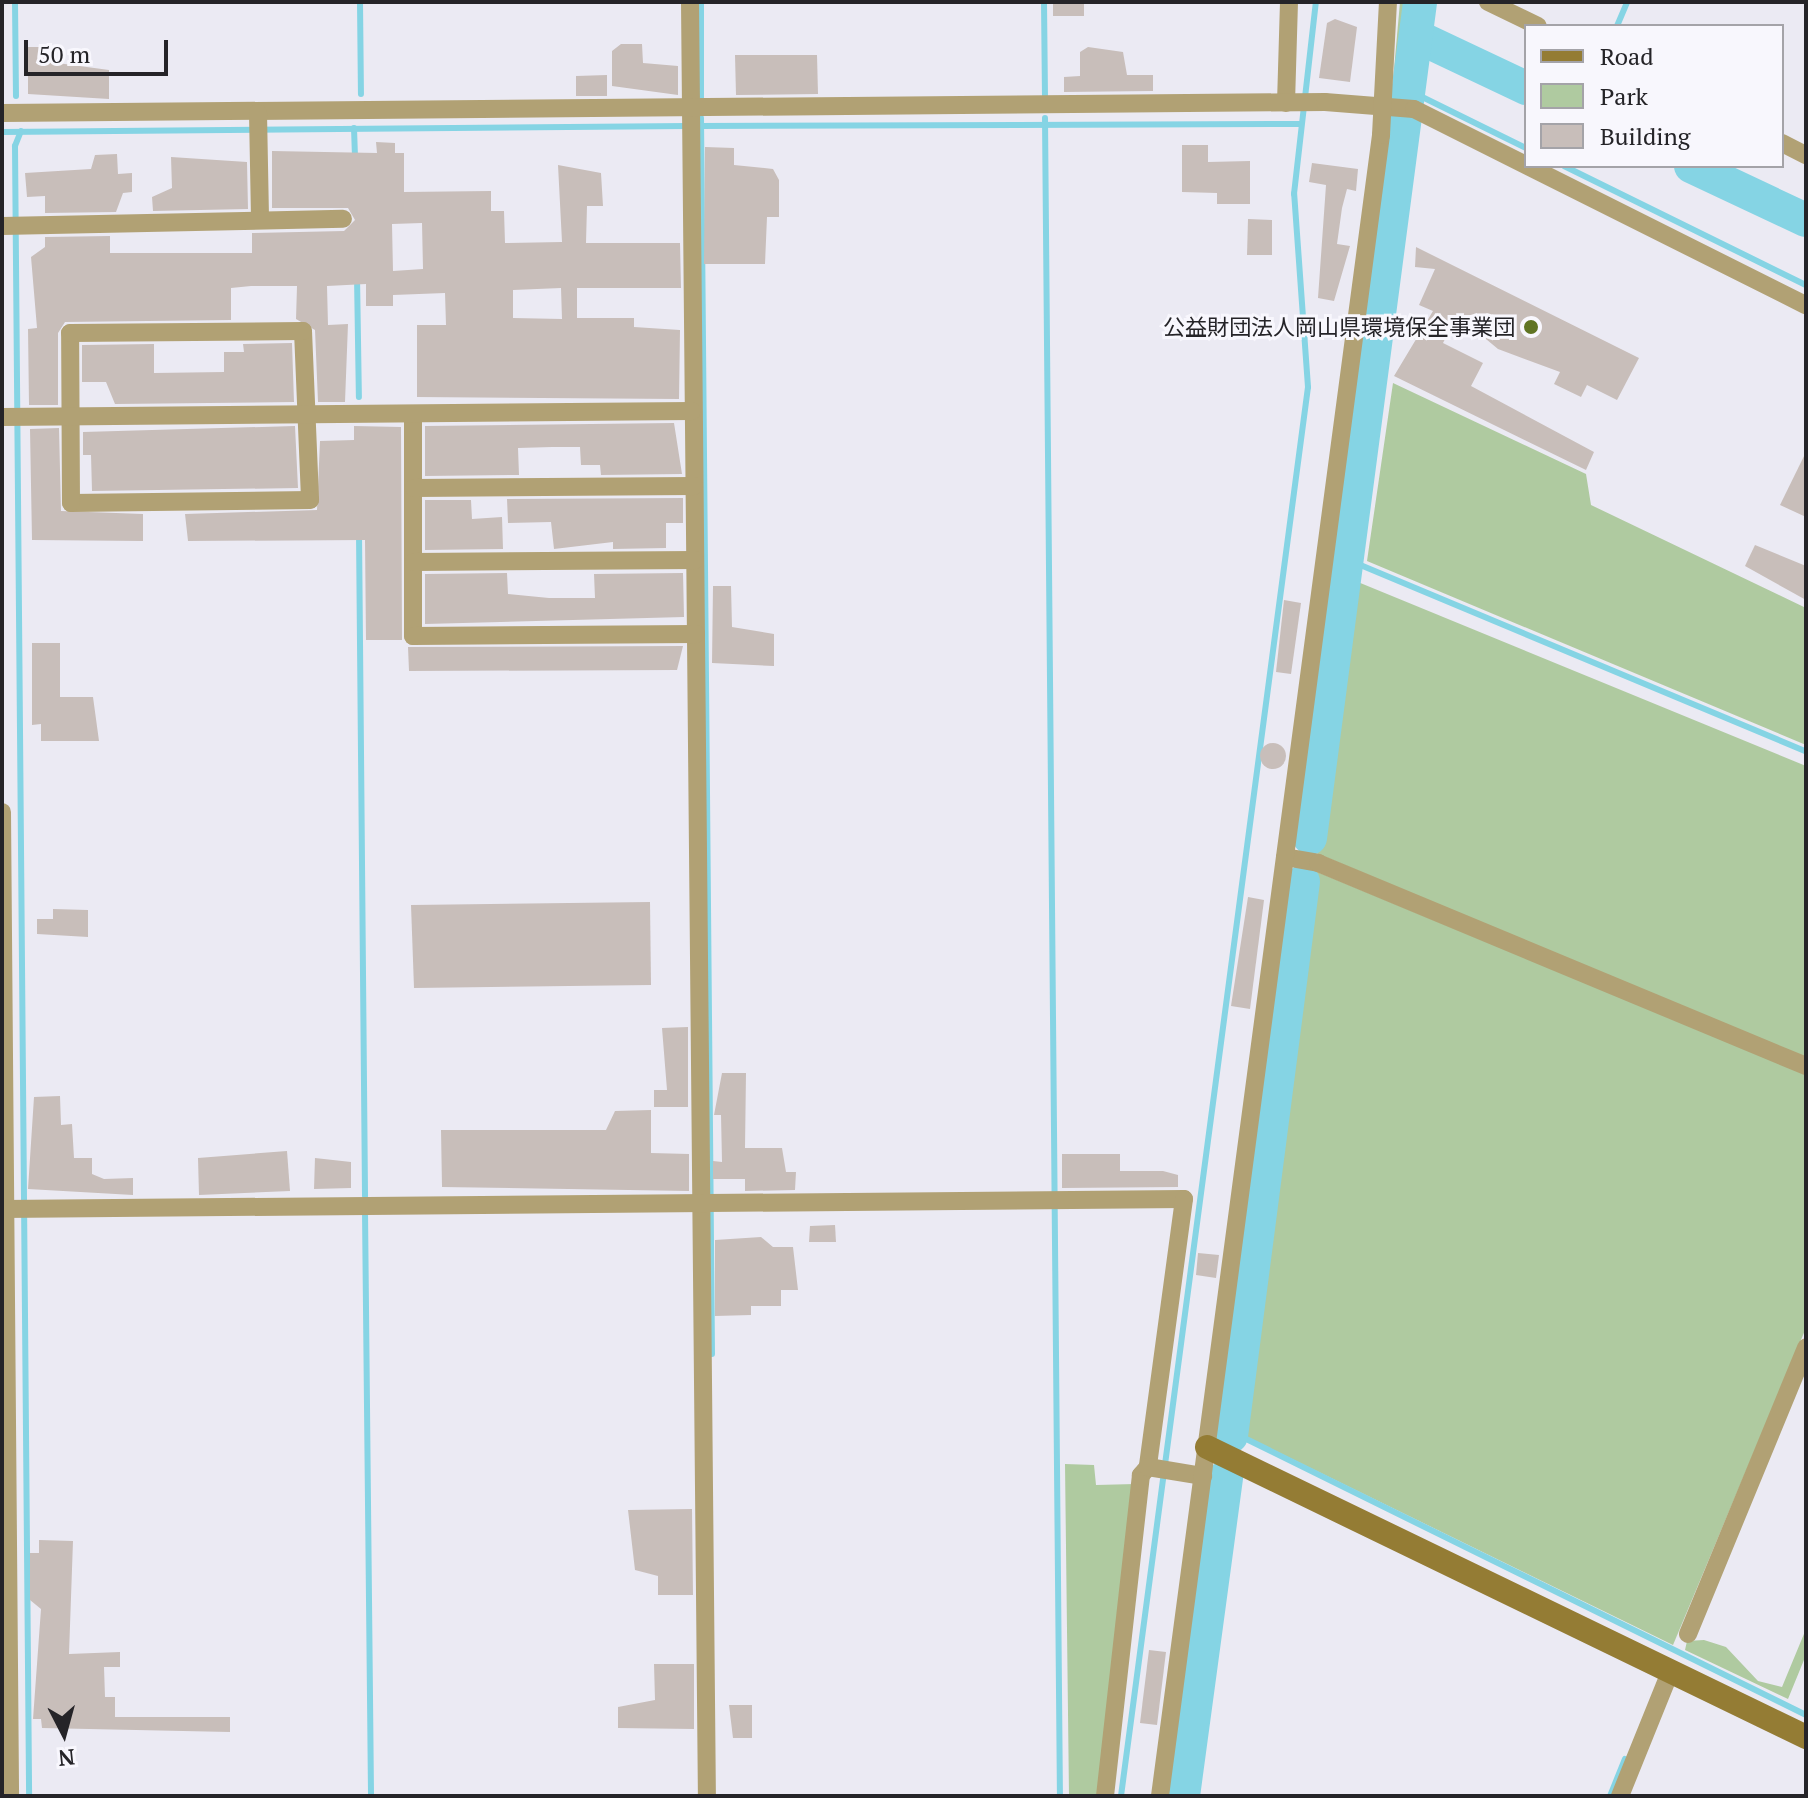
<!DOCTYPE html>
<meta charset="utf-8">
<style>
body{margin:0}
#map{position:relative;width:1808px;height:1798px;overflow:hidden;background:#ebeaf3;font-family:"PT Serif","Noto Sans JP",serif}
div>[style]{position:absolute}
[style*='--x']{left:calc(var(--x)*1px);top:calc(var(--y)*1px);width:calc(var(--w)*1px);rotate:calc(var(--a)*1deg)}
.green>*{inset:0;background:#afcaa0}
.stream>*{height:6px;margin:-3px;padding:0 3px;transform-origin:3px;border-radius:3px;background:#85d4e4}
.river>*{height:34px;margin:-17px;padding:0 17px;transform-origin:17px;border-radius:17px;background:#85d4e4}
.building>*{inset:0;background:#c8beba}
.round{border-radius:50%}
.street>*{height:18px;margin:-9px;padding:0 9px;transform-origin:9px;border-radius:9px;background:#b1a174}
.secondary>*{height:24px;margin:-12px;padding:0 12px;transform-origin:12px;border-radius:12px;background:#947c34}
.dots>*{width:22px;height:22px;translate:-50% -50%;box-sizing:border-box;border:4px solid #f8f7fd;border-radius:50%}
span{translate:-50% -50%;white-space:nowrap;text-align:center;line-height:1.15;-webkit-text-stroke:6px #f8f7fd;paint-order:stroke}
.poi-label{font-size:22px;color:#252428}
.right{translate:-100% -50%;text-align:right}
.frame{position:absolute;inset:0;border:4px solid #252428;pointer-events:none}
.legend{position:absolute;left:1524px;top:24px;width:260px;height:144px;box-sizing:border-box;background:#f8f7fd;border:2px solid #a4a3a8;margin:0;padding:10px 14px;list-style:none;font-size:24px;color:#252428}
.legend li{display:flex;align-items:center;gap:16px;height:40px}
.legend b{width:40px;border:2px solid #a4a3a8}
.north{position:absolute;left:24px;top:1694px;width:80px;height:80px;-webkit-text-stroke:6px #f8f7fd;paint-order:stroke;rotate:174deg;font-size:22px;font-weight:700;line-height:32px;text-align:center;color:#252428}
.north::after{content:'';display:block;margin:auto;width:28px;height:36px;background:#252428;clip-path:polygon(50% 0,100% 100%,50% 72%,0 100%)}
.scale{position:absolute;left:24px;top:40px;width:144px;height:36px;box-sizing:border-box;border:4px solid #252428;border-top:0;padding-left:10px;font-size:24px;line-height:28px;white-space:nowrap;color:#252428;-webkit-text-stroke:6px #f8f7fd;paint-order:stroke}
</style>
<div id="map">
<div class="green">
<div style="clip-path:polygon(1400px 2px,1410px 2px,1399px 92px,1392px 92px)"></div>
<div style="clip-path:polygon(1393px 383px,1586px 474px,1591px 505px,1806px 608px,1806px 745px,1367px 561px)"></div>
<div style="clip-path:polygon(1353px 580px,1806px 766px,1806px 1059px,1316px 853px)"></div>
<div style="clip-path:polygon(1315px 871px,1806px 1074px,1806px 1328px,1673px 1645px,1239px 1433px)"></div>
<div style="clip-path:polygon(1065px 1464px,1094px 1465px,1096px 1485px,1135px 1484px,1100px 1796px,1069px 1796px)"></div>
<div style="clip-path:polygon(1806px 1629px,1806px 1655px,1788px 1699px,1685px 1650px,1687px 1641px,1704px 1640px,1726px 1647px,1758px 1681px,1782px 1687px)"></div>
</div>
<div class="stream">
<div style="--x:15;--y:2;--w:94;--a:89.4"></div>
<div style="--x:360;--y:2;--w:92;--a:89.4"></div>
<div style="--x:1044;--y:2;--w:93;--a:89.4"></div>
<div style="--x:1617;--y:26;--w:26;--a:-67"></div>
<div style="--x:1408;--y:90;--w:131;--a:26.2"></div>
<div style="--x:701;--y:100;--w:98;--a:-90"></div>
<div style="--x:701;--y:118;--w:1236;--a:89.49"></div>
<div style="--x:1045;--y:118;--w:1678;--a:89.49"></div>
<div style="--x:699;--y:126;--w:601;--a:-0.19"></div>
<div style="--x:354;--y:128;--w:29;--a:88"></div>
<div style="--x:21;--y:131;--w:16;--a:112"></div>
<div style="--x:15;--y:146;--w:1650;--a:89.51"></div>
<div style="--x:2;--y:132;--w:686;--a:-0.5"></div>
<div style="--x:1564;--y:166;--w:270;--a:26.2"></div>
<div style="--x:357;--y:276;--w:121;--a:89.1"></div>
<div style="--x:359;--y:532;--w:664;--a:89.48"></div>
<div style="--x:1346;--y:559;--w:498;--a:22.7"></div>
<div style="--x:365;--y:1211;--w:585;--a:89.41"></div>
<div style="--x:1232;--y:1432;--w:640;--a:26.24"></div>
<div style="--x:1121;--y:1796;--w:1421;--a:-82.44"></div>
<div style="--x:1308;--y:387;--w:194;--a:-94.1"></div>
<div style="--x:1294;--y:194;--w:193;--a:-83.5"></div>
<div style="--x:1610;--y:1796;--w:40;--a:-68"></div>
</div>
<div class="river">
<div style="--x:1416;--y:36;--w:122;--a:25.3"></div>
<div style="--x:1691;--y:166;--w:127;--a:25.2"></div>
<div style="--x:1310;--y:838;--w:843;--a:-82.5"></div>
<div style="--x:1231;--y:1436;--w:559;--a:-82.6"></div>
<div style="--x:1183;--y:1796;--w:323;--a:-82.3"></div>
</div>
<div class="building">
<div style="clip-path:polygon(1053px 2px,1084px 2px,1084px 16px,1053px 16px)"></div>
<div style="clip-path:polygon(1335px 19px,1357px 27px,1350px 82px,1319px 78px,1327px 23px)"></div>
<div style="clip-path:polygon(621px 44px,642px 44px,643px 63px,678px 66px,678px 95px,612px 86px,612px 51px)"></div>
<div style="clip-path:polygon(28px 47px,50px 47px,50px 62px,109px 70px,109px 99px,28px 94px)"></div>
<div style="clip-path:polygon(1088px 47px,1123px 52px,1127px 75px,1153px 75px,1153px 91px,1064px 92px,1064px 77px,1080px 76px,1080px 52px)"></div>
<div style="clip-path:polygon(735px 55px,817px 55px,818px 94px,736px 95px)"></div>
<div style="clip-path:polygon(607px 75px,607px 96px,576px 96px,576px 76px)"></div>
<div style="clip-path:polygon(evenodd,376px 142px,395px 143px,395px 153px,404px 153px,404px 192px,491px 191px,491px 211px,504px 211px,505px 243px,562px 242px,558px 165px,601px 173px,603px 206px,587px 206px,586px 243px,680px 243px,681px 288px,577px 288px,577px 318px,634px 318px,634px 327px,680px 330px,679px 399px,417px 397px,417px 325px,446px 325px,445px 293px,393px 295px,393px 306px,366px 306px,366px 284px,327px 286px,328px 325px,348px 324px,345px 402px,318px 402px,315px 330px,296px 319px,297px 286px,251px 286px,231px 288px,231px 320px,65px 322px,58px 333px,58px 405px,29px 405px,28px 329px,37px 328px,31px 257px,45px 247px,45px 237px,110px 236px,110px 253px,252px 253px,252px 233px,344px 231px,355px 220px,348px 208px,272px 208px,272px 151px,377px 153px,376px 142px,422px 223px,423px 269px,393px 271px,392px 224px,422px 223px,376px 142px,561px 288px,562px 319px,513px 318px,513px 290px,561px 288px)"></div>
<div style="clip-path:polygon(1182px 145px,1208px 145px,1208px 162px,1250px 161px,1250px 204px,1217px 204px,1217px 193px,1182px 192px)"></div>
<div style="clip-path:polygon(705px 147px,734px 148px,734px 165px,773px 169px,779px 180px,779px 217px,767px 217px,765px 264px,704px 264px)"></div>
<div style="clip-path:polygon(117px 154px,118px 174px,132px 173px,132px 192px,123px 193px,116px 212px,45px 213px,45px 196px,27px 197px,25px 173px,91px 169px,95px 155px)"></div>
<div style="clip-path:polygon(171px 157px,247px 162px,248px 209px,153px 211px,152px 197px,172px 188px)"></div>
<div style="clip-path:polygon(1312px 163px,1358px 169px,1356px 191px,1347px 189px,1342px 208px,1337px 244px,1350px 246px,1334px 301px,1318px 298px,1326px 185px,1309px 182px)"></div>
<div style="clip-path:polygon(1248px 219px,1272px 220px,1272px 255px,1247px 255px)"></div>
<div style="clip-path:polygon(1416px 247px,1639px 358px,1617px 400px,1587px 385px,1581px 397px,1554px 384px,1560px 372px,1498px 349px,1457px 315px,1443px 343px,1483px 363px,1471px 386px,1594px 452px,1586px 470px,1394px 376px,1433px 311px,1419px 305px,1435px 269px,1415px 267px)"></div>
<div style="clip-path:polygon(292px 343px,294px 402px,115px 404px,106px 382px,82px 382px,82px 345px,154px 344px,154px 373px,224px 372px,224px 352px,244px 352px,243px 344px)"></div>
<div style="clip-path:polygon(674px 423px,682px 474px,601px 475px,600px 465px,581px 465px,580px 447px,552px 447px,518px 448px,519px 475px,425px 476px,425px 426px)"></div>
<div style="clip-path:polygon(295px 426px,298px 488px,92px 491px,91px 455px,83px 455px,83px 432px)"></div>
<div style="clip-path:polygon(354px 426px,401px 427px,402px 640px,366px 640px,365px 540px,188px 541px,185px 514px,317px 510px,320px 441px,354px 440px)"></div>
<div style="clip-path:polygon(59px 428px,61px 511px,143px 514px,143px 541px,32px 540px,30px 429px)"></div>
<div style="clip-path:polygon(1806px 452px,1806px 517px,1780px 505px)"></div>
<div style="clip-path:polygon(683px 498px,683px 523px,666px 523px,666px 548px,613px 549px,613px 542px,554px 549px,551px 522px,508px 523px,507px 499px)"></div>
<div style="clip-path:polygon(425px 500px,471px 500px,472px 519px,502px 517px,503px 549px,425px 550px)"></div>
<div style="clip-path:polygon(1755px 545px,1806px 566px,1806px 600px,1745px 566px)"></div>
<div style="clip-path:polygon(507px 573px,508px 594px,549px 598px,595px 598px,594px 574px,683px 573px,684px 617px,425px 624px,425px 574px)"></div>
<div style="clip-path:polygon(713px 586px,731px 586px,732px 627px,774px 634px,774px 666px,712px 663px)"></div>
<div style="clip-path:polygon(1284px 600px,1301px 603px,1291px 674px,1276px 672px)"></div>
<div style="clip-path:polygon(32px 643px,60px 643px,60px 697px,93px 697px,99px 741px,41px 741px,41px 724px,32px 725px)"></div>
<div style="clip-path:polygon(683px 646px,677px 670px,409px 671px,408px 647px)"></div>
<div class="round" style="left:1260px;top:743px;width:26px;height:26px"></div>
<div style="clip-path:polygon(1248px 897px,1264px 900px,1250px 1009px,1231px 1006px)"></div>
<div style="clip-path:polygon(650px 902px,651px 985px,414px 988px,411px 905px)"></div>
<div style="clip-path:polygon(53px 909px,88px 910px,88px 937px,37px 934px,37px 919px,53px 919px)"></div>
<div style="clip-path:polygon(688px 1027px,688px 1107px,654px 1107px,654px 1090px,667px 1090px,662px 1028px)"></div>
<div style="clip-path:polygon(722px 1073px,746px 1073px,745px 1148px,782px 1148px,786px 1172px,796px 1172px,795px 1190px,745px 1191px,745px 1179px,713px 1179px,713px 1161px,722px 1162px,721px 1115px,714px 1115px)"></div>
<div style="clip-path:polygon(60px 1096px,61px 1125px,72px 1124px,74px 1158px,92px 1158px,92px 1174px,104px 1179px,133px 1178px,133px 1195px,28px 1189px,34px 1097px)"></div>
<div style="clip-path:polygon(651px 1110px,651px 1153px,689px 1154px,689px 1191px,442px 1187px,441px 1130px,606px 1130px,615px 1111px)"></div>
<div style="clip-path:polygon(287px 1151px,290px 1191px,199px 1195px,198px 1158px)"></div>
<div style="clip-path:polygon(1062px 1154px,1120px 1154px,1120px 1171px,1163px 1171px,1178px 1175px,1178px 1187px,1062px 1188px)"></div>
<div style="clip-path:polygon(315px 1158px,351px 1162px,351px 1188px,314px 1189px)"></div>
<div style="clip-path:polygon(835px 1225px,836px 1242px,809px 1242px,810px 1226px)"></div>
<div style="clip-path:polygon(761px 1237px,773px 1247px,793px 1247px,798px 1290px,781px 1290px,781px 1306px,751px 1306px,751px 1315px,715px 1316px,715px 1240px)"></div>
<div style="clip-path:polygon(1198px 1253px,1219px 1255px,1216px 1278px,1196px 1275px)"></div>
<div style="clip-path:polygon(692px 1509px,693px 1595px,658px 1595px,658px 1576px,635px 1570px,628px 1510px)"></div>
<div style="clip-path:polygon(39px 1540px,73px 1541px,69px 1654px,120px 1652px,120px 1667px,104px 1667px,105px 1697px,115px 1697px,115px 1717px,230px 1717px,230px 1732px,42px 1728px,41px 1719px,33px 1719px,41px 1609px,30px 1600px,30px 1553px,39px 1553px)"></div>
<div style="clip-path:polygon(1149px 1650px,1166px 1652px,1157px 1725px,1140px 1723px)"></div>
<div style="clip-path:polygon(654px 1664px,694px 1664px,694px 1729px,618px 1728px,618px 1707px,655px 1700px)"></div>
<div style="clip-path:polygon(729px 1705px,752px 1705px,752px 1738px,733px 1738px)"></div>
</div>
<div class="street">
<div style="--x:690;--y:2;--w:1794;--a:89.46"></div>
<div style="--x:1488;--y:2;--w:55;--a:25.6"></div>
<div style="--x:1286;--y:103;--w:101;--a:-88.3"></div>
<div style="--x:2;--y:113;--w:1323;--a:-0.48"></div>
<div style="--x:1325;--y:102;--w:89;--a:4.5"></div>
<div style="--x:1414;--y:109;--w:438;--a:26.6"></div>
<div style="--x:258;--y:113;--w:106;--a:88.9"></div>
<div style="--x:1782;--y:143;--w:27;--a:27"></div>
<div style="--x:2;--y:226;--w:341;--a:-1.2"></div>
<div style="--x:303;--y:331;--w:169;--a:87.6"></div>
<div style="--x:310;--y:500;--w:239;--a:179.3"></div>
<div style="--x:71;--y:503;--w:170;--a:-90.3"></div>
<div style="--x:70;--y:333;--w:233;--a:-0.5"></div>
<div style="--x:413;--y:415;--w:221;--a:90"></div>
<div style="--x:413;--y:636;--w:283;--a:-0.4"></div>
<div style="--x:2;--y:417;--w:690;--a:-0.5"></div>
<div style="--x:414;--y:488;--w:280;--a:-0.4"></div>
<div style="--x:414;--y:562;--w:281;--a:-0.4"></div>
<div style="--x:2;--y:812;--w:984;--a:89.53"></div>
<div style="--x:1285;--y:857;--w:34;--a:10"></div>
<div style="--x:1318;--y:863;--w:529;--a:22.59"></div>
<div style="--x:2;--y:1209;--w:1182;--a:-0.48"></div>
<div style="--x:1184;--y:1199;--w:270;--a:97.7"></div>
<div style="--x:1148;--y:1467;--w:11;--a:131"></div>
<div style="--x:1141;--y:1475;--w:323;--a:96.4"></div>
<div style="--x:1148;--y:1467;--w:56;--a:9.3"></div>
<div style="--x:1688;--y:1634;--w:310;--a:-67.6"></div>
<div style="--x:1160;--y:1796;--w:1676;--a:-82.42"></div>
<div style="--x:1381;--y:135;--w:133;--a:-87"></div>
<div style="--x:1620;--y:1796;--w:136;--a:-68"></div>
</div>
<div class="secondary">
<div style="--x:1207;--y:1447;--w:666;--a:25.83"></div>
</div>
<div class="dots">
<div style="left:1531px;top:327px;background:#607423"></div>
</div>
<div class="poi-label">
<span class="right" style="left:1515px;top:327px">公益財団法人岡山県環境保全事業団</span>
</div>
<div class="frame"></div>
<ul class="legend">
<li><b style="height:10px;background:#947c34"></b>Road</li>
<li><b style="height:22px;background:#afcaa0"></b>Park</li>
<li><b style="height:22px;background:#c8beba"></b>Building</li>
</ul>
<div class="north">N</div>
<div class="scale">50 m</div>
</div>
